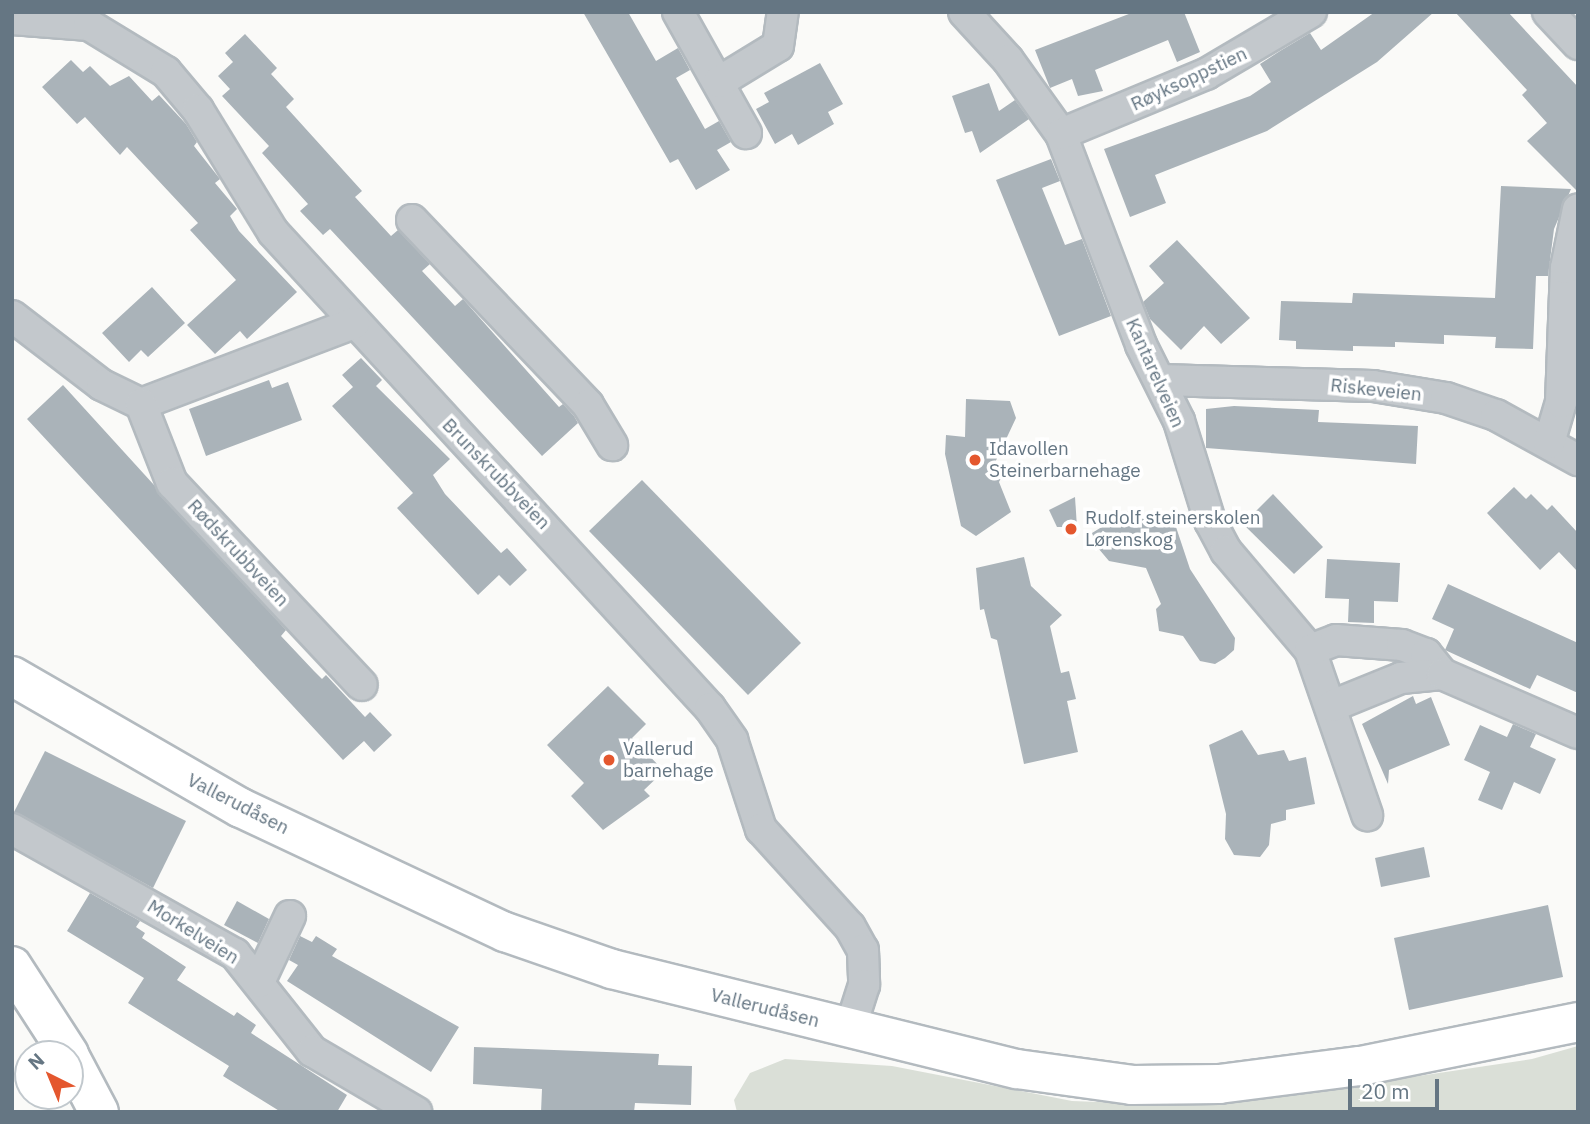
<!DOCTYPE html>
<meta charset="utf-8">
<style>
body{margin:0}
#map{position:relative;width:1590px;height:1124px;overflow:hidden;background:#fafaf8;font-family:"IBM Plex Sans",sans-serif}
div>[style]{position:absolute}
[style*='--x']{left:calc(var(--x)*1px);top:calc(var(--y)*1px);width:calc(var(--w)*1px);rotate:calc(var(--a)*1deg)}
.green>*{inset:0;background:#dadfd7}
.building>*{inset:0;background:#aab3b9}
.roads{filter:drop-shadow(2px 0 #b3babf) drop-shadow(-2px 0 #b3babf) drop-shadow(0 2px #b3babf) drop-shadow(0 -2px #b3babf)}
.street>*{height:30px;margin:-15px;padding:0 15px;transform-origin:15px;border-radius:15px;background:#c3c8cc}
.secondary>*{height:38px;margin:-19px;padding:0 19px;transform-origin:19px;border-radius:19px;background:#fff}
.dots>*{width:19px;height:19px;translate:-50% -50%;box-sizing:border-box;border:4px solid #fff;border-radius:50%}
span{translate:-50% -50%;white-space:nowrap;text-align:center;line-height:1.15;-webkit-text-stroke:7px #fff;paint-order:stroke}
.street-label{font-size:19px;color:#657683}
.poi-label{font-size:19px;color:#657683}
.left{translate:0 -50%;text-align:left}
.frame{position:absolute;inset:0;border:14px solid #657683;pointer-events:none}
.north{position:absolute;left:14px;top:1040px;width:70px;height:70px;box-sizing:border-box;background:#fff;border:2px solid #c1c8cd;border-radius:50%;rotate:317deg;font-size:19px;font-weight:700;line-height:28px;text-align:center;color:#657683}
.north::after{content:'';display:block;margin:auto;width:24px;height:32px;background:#e4572e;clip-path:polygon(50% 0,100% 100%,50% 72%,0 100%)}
.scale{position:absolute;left:1348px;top:1079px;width:91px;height:32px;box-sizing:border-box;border:4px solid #657683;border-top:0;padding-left:9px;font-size:21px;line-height:24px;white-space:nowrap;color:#657683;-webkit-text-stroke:5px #fff;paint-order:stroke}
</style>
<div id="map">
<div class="green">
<div style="clip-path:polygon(1578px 1046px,1578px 1112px,737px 1112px,734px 1100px,750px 1073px,785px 1059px,892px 1066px,1072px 1101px,1178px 1105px,1278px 1097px,1532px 1059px)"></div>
</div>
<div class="building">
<div style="clip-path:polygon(583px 12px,628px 12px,656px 61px,678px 48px,690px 70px,676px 78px,705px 129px,719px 121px,731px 142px,717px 150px,730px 170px,696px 190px,678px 159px,670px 163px)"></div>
<div style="clip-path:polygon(1134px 12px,1184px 12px,1200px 52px,1177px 62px,1168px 40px,1095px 70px,1103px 91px,1078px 96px,1072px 79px,1050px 88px,1035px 50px)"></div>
<div style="clip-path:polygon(1375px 12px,1434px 12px,1377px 62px,1267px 131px,1155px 175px,1166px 203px,1130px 217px,1104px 149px,1250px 96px,1271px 82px,1260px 64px,1280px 51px,1310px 33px,1321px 50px)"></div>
<div style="clip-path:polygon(1455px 12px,1508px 12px,1578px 87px,1578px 192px,1527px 141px,1547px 123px,1522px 95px,1527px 90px)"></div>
<div style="clip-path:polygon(245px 34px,277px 68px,271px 74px,294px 99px,286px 107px,362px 191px,355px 197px,391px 236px,398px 230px,430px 264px,422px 271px,455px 306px,463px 299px,559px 407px,563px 404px,574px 416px,578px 423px,542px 456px,330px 229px,323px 235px,300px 211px,308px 204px,262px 153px,269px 146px,222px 96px,230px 89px,218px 76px,233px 62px,225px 53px)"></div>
<div style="clip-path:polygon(71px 60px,83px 72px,90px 66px,110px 86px,129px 76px,152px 101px,159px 95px,186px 124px,197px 142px,194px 146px,220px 179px,215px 183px,237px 209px,230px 216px,239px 231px,297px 292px,247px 339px,240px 331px,215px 354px,187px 325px,236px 280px,190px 230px,198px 223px,127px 147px,120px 155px,85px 117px,77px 124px,42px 87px)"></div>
<div style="clip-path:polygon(820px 63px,843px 104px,828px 112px,834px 124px,798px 145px,792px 134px,775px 144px,756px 109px,769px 102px,764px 93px)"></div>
<div style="clip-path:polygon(989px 83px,999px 111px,1015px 100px,1029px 119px,980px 153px,972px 131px,965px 133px,952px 96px)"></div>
<div style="clip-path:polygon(1051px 159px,1060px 181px,1042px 188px,1065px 245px,1082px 239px,1111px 316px,1059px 336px,996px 180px)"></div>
<div style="clip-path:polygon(1501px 186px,1571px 189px,1554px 229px,1548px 276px,1536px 276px,1533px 349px,1495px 348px,1496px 337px,1444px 335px,1444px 344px,1395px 342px,1395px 347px,1353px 346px,1353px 351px,1296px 349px,1296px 341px,1279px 340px,1281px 301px,1352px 303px,1353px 293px,1495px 298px)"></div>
<div style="clip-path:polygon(1177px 240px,1250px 318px,1221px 344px,1204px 326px,1181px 350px,1150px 319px,1143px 302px,1164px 283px,1149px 266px)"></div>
<div style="clip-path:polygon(152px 287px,185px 323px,148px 357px,141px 350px,129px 362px,102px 333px)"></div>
<div style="clip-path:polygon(361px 358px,382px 380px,376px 386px,450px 459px,433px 475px,445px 494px,501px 553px,507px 548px,527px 570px,510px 586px,499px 575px,478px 595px,397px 508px,413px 493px,332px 406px,353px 387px,342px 375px)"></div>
<div style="clip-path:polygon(269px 380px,272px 388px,288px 382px,302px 420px,206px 456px,189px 409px)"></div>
<div style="clip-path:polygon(63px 385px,286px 630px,281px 636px,314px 671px,322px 679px,326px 675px,365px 717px,370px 712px,392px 735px,374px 752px,364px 741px,343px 760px,27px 419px)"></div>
<div style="clip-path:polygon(966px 399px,1010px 401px,1016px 418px,992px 469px,1003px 474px,999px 482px,1011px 512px,976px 536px,961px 526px,945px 454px,946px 435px,965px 437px)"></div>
<div style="clip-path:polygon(1234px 406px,1319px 410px,1318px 422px,1418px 426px,1416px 464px,1206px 448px,1206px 409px)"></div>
<div style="clip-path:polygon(642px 480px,801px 643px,748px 695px,589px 531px)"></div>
<div style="clip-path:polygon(1514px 487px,1526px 499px,1531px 494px,1547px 510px,1552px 505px,1578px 533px,1578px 572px,1559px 552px,1540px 570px,1487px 513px)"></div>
<div style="clip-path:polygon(1273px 494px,1323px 547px,1294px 574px,1243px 524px)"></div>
<div style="clip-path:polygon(1075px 497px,1077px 527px,1057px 527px,1049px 510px)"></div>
<div style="clip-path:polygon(1131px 509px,1175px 524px,1190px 569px,1235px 638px,1234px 650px,1225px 658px,1215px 664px,1200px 661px,1183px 636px,1159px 631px,1156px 609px,1161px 604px,1146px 568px,1109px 561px,1098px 548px,1092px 533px)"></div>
<div style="clip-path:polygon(1024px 557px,1031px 586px,1062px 615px,1050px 626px,1061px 673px,1069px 671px,1076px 699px,1067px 701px,1078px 752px,1024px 764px,997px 640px,991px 638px,984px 609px,980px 610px,976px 568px)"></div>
<div style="clip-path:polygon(1327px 559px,1400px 563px,1398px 602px,1374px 601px,1374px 623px,1348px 622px,1349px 599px,1325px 598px)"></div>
<div style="clip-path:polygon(1448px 584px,1578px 643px,1578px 693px,1537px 675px,1530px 689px,1445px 650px,1454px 629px,1432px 619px)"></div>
<div style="clip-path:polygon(608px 686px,646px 724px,632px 738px,664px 771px,644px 790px,650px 796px,603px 830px,571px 796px,584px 783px,547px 745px)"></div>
<div style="clip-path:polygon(1413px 696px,1416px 704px,1431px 697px,1450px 745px,1389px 770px,1388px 784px,1362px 724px)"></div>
<div style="clip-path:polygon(1513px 724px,1536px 734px,1530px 747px,1556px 759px,1540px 794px,1514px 782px,1502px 810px,1478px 800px,1490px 772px,1464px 760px,1480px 725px,1507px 737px)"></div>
<div style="clip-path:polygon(1242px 730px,1258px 755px,1284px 750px,1289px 761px,1306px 757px,1315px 804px,1286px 810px,1286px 820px,1271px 824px,1269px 845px,1260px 857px,1234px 855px,1225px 839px,1226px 814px,1209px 745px)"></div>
<div style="clip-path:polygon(45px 751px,186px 821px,153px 888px,14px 812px)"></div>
<div style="clip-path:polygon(1424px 847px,1430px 877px,1381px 887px,1375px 858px)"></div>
<div style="clip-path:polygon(90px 893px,140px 921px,136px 927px,145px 933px,142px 938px,186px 967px,177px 980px,234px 1016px,237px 1012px,256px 1025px,251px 1033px,347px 1095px,337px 1112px,281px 1112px,223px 1076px,229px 1066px,128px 1003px,144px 978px,67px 931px)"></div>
<div style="clip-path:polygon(237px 901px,269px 919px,258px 943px,224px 925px)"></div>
<div style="clip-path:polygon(1548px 905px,1563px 977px,1409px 1010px,1394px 938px)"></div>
<div style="clip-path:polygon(300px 936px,312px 942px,316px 936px,337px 949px,332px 956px,459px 1027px,431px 1072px,287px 981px,298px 965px,289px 960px)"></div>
<div style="clip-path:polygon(474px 1047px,659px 1054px,658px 1065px,692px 1066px,691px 1105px,635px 1103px,634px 1112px,541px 1112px,542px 1089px,473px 1084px)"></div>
</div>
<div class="roads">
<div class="street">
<div style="--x:678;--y:12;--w:139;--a:60.7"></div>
<div style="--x:964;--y:12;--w:65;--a:47.5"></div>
<div style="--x:1008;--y:60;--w:91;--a:54.4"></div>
<div style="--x:1061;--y:134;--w:226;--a:69.2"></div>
<div style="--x:1141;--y:345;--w:85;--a:63.4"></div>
<div style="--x:1179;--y:421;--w:105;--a:72.8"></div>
<div style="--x:1210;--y:521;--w:34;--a:62"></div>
<div style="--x:1226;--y:551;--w:130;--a:49.7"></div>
<div style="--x:1310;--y:650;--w:175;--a:70.9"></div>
<div style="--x:1548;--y:12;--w:44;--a:46.8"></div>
<div style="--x:12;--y:19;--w:77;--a:4.5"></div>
<div style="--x:89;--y:25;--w:90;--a:31.4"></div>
<div style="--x:166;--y:72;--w:50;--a:49.9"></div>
<div style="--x:198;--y:110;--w:143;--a:58.4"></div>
<div style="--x:273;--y:232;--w:646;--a:47.45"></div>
<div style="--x:710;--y:708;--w:39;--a:55"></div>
<div style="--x:732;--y:740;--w:94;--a:72"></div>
<div style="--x:761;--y:829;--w:132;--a:47.8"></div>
<div style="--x:850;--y:927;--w:26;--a:61"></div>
<div style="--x:863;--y:950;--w:35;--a:88"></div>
<div style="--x:864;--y:985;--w:46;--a:107.7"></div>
<div style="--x:719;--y:82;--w:69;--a:-31.4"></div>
<div style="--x:778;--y:46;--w:34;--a:-82"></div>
<div style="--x:1061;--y:134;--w:157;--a:-22.5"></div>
<div style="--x:1206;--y:74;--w:122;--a:-30.6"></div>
<div style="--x:412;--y:220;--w:255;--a:46.4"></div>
<div style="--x:588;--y:405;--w:47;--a:59"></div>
<div style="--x:12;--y:316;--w:113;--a:37.5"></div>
<div style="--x:102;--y:385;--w:43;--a:26"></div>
<div style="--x:141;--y:404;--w:228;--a:-20.8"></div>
<div style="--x:1160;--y:380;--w:213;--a:1.6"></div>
<div style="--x:1373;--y:386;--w:74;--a:9.3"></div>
<div style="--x:1446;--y:398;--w:53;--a:18.8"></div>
<div style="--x:1496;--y:415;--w:94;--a:28.8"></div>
<div style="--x:141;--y:404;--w:85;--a:68.6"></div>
<div style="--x:172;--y:483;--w:277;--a:46.8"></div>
<div style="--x:1549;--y:443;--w:43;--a:-73.7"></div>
<div style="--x:1561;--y:402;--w:134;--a:-87.9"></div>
<div style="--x:1566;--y:268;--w:60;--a:-78.5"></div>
<div style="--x:1310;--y:650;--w:28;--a:-21"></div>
<div style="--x:1336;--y:640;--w:66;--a:4.3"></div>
<div style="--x:1402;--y:645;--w:26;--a:21"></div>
<div style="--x:1426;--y:654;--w:26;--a:51"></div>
<div style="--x:1332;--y:706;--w:74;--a:-22.1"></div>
<div style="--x:1401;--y:678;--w:41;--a:-5.6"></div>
<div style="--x:1442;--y:674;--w:148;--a:23.5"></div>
<div style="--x:12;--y:829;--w:256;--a:29.3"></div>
<div style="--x:235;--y:954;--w:124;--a:51.6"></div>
<div style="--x:312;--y:1051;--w:121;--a:30.4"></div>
<div style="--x:259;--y:982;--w:73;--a:-64.8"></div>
</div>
<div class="secondary">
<div style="--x:12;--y:676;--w:264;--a:30"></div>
<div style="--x:241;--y:808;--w:292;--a:25.2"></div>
<div style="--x:505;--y:932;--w:113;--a:19.1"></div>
<div style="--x:612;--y:969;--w:417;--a:13.9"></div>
<div style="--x:1017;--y:1069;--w:116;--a:7.9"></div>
<div style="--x:1132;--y:1085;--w:87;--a:-0.7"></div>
<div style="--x:1219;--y:1084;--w:142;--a:-7.3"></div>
<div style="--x:1360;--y:1066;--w:222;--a:-11.4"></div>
<div style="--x:12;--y:966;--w:105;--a:57.1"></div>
<div style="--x:70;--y:1057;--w:62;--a:62.2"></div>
</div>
</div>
<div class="dots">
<div style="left:975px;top:460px;background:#e4572e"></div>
<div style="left:1071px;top:529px;background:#e4572e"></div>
<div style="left:609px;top:760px;background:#e4572e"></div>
</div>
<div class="street-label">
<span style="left:1189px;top:79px;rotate:-25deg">Røyksoppstien</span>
<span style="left:1155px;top:373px;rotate:66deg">Kantarelveien</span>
<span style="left:1376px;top:390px;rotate:6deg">Riskeveien</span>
<span style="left:496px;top:474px;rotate:46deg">Brunskrubbveien</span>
<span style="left:238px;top:553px;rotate:47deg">Rødskrubbveien</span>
<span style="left:238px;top:804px;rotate:27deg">Vallerudåsen</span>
<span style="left:193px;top:932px;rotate:32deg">Morkelveien</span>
<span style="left:765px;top:1008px;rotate:14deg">Vallerudåsen</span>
</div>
<div class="poi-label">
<span class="left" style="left:989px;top:460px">Idavollen<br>Steinerbarnehage</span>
<span class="left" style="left:1085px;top:529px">Rudolf steinerskolen<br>Lørenskog</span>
<span class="left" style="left:623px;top:760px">Vallerud<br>barnehage</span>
</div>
<div class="frame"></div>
<div class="north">N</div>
<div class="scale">20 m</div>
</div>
